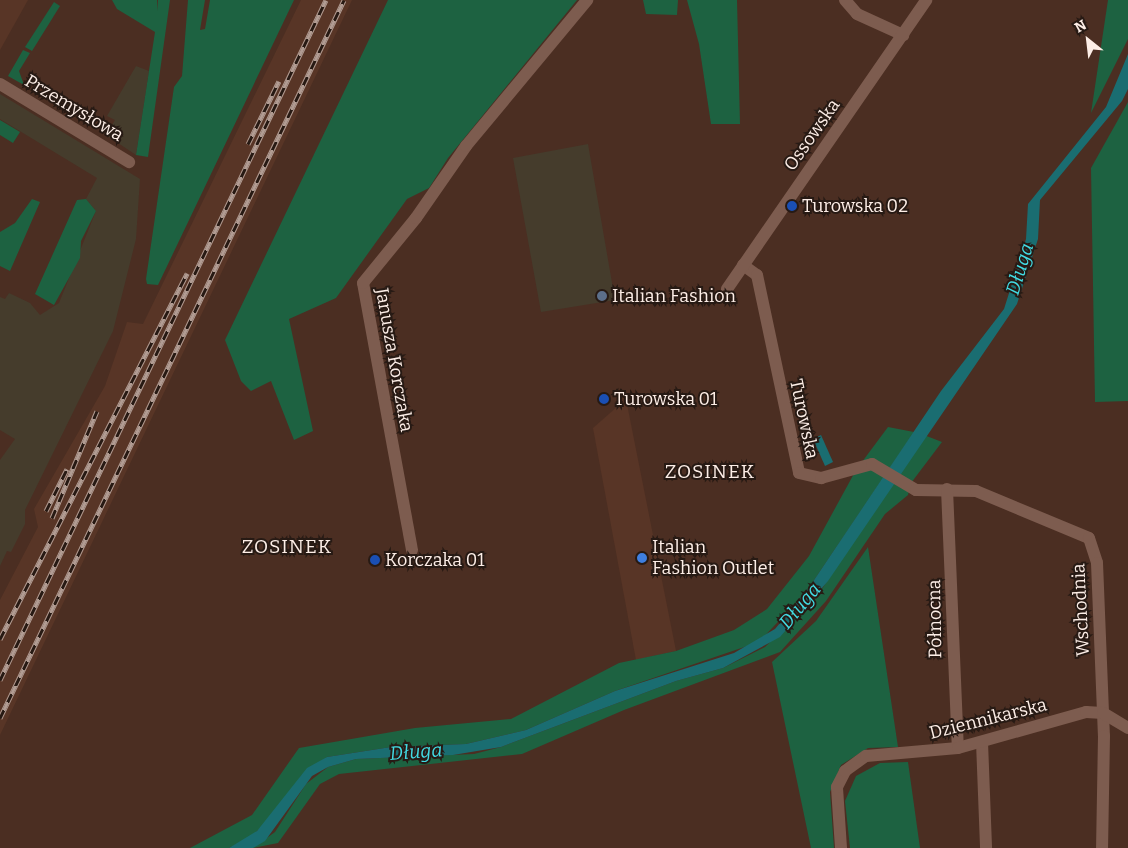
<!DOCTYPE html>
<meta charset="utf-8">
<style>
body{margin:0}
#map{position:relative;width:1128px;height:848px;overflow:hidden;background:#4b2e22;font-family:Bitter,serif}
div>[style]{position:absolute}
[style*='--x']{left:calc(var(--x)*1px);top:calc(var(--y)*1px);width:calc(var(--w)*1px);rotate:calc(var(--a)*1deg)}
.built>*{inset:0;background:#583526}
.industrial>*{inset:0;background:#453c2c}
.green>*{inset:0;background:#1d6241}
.water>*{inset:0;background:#1a6d71}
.street>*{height:12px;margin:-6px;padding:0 6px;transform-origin:6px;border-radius:6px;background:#7d5c4f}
.rail>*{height:5px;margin-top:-2.5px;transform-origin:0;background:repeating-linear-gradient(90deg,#271a14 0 9px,#b19c93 0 18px);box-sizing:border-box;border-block:1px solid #b19c93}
.dots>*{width:14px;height:14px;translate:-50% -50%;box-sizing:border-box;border:2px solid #271a14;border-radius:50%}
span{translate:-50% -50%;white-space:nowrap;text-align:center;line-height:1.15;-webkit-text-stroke:4px #271a14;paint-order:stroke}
.street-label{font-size:18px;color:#fdeee7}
.poi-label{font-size:18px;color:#fdeee7}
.left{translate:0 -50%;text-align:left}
.water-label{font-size:19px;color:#42dbe3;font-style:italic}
.neighbourhood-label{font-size:19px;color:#fdeee7;letter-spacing:1px}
.north{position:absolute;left:1063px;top:15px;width:50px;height:50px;-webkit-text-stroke:4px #271a14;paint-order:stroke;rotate:331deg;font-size:14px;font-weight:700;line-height:20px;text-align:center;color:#fdeee7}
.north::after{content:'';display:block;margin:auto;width:18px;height:22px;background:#fdeee7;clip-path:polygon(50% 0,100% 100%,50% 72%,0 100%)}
</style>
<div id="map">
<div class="built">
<div style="clip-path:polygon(0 0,28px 0,0 50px)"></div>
<div style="clip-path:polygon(301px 0,352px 0,0 735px,0 600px,38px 527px,34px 509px,105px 386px,127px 322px,143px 324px)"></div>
<div style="clip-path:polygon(626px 399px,676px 651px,636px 660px,593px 428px)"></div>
</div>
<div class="industrial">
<div style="clip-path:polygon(136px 66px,149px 71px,136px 155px,106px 135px,115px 120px,107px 116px)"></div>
<div style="clip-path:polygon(0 94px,140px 179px,136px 239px,113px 331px,25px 510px,25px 524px,11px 552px,7px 551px,0 566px,0 460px,15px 439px,0 430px,0 297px,5px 299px,9px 293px,30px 303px,40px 315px,59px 303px,96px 211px,86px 199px,97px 178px,0 119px)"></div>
<div style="clip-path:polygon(588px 144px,615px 300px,541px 312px,513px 158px)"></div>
</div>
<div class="green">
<div style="clip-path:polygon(112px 0,157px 0,157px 11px,158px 0,170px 0,148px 157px,136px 155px,155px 32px,117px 9px)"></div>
<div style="clip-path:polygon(188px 0,205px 0,200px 30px,205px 29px,210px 0,294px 0,158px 285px,147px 284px,146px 279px,174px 87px,182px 76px)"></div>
<div style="clip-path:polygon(388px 0,577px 0,448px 158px,429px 188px,407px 199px,336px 298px,289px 319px,313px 431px,294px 440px,271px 381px,251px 391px,241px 381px,225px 340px)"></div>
<div style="clip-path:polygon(643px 0,678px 0,677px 15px,646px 14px)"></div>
<div style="clip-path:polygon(687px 0,737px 0,740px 124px,711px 124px,699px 44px)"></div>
<div style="clip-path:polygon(1108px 0,1128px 0,1128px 39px,1091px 113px)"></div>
<div style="clip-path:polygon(54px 2px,60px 6px,32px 51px,25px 47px)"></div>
<div style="clip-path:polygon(23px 50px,30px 53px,19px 71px,24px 85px,8px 76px)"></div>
<div style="clip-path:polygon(1128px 102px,1128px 401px,1095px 402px,1091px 168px)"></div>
<div style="clip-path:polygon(0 120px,20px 132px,13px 143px,0 135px)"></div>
<div style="clip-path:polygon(32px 199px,40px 202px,10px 271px,0 266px,0 232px,15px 223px)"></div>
<div style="clip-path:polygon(86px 199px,96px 211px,81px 241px,80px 258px,54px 305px,35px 294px,77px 200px)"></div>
<div style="clip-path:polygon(888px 427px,914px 432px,806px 592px,759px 642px,615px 691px,526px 730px,466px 744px,391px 747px,327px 757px,301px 776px,282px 806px,251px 837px,229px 848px,190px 848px,252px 815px,299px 748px,415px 728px,511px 719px,619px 663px,676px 651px,734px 630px,767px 609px,809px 556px,856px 470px)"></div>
<div style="clip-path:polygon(924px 435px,942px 442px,911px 483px,908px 495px,885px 514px,826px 601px,780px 652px,624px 710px,522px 754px,339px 774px,320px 784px,278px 843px,253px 848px,275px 832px,306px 784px,328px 767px,356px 759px,474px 754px,501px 747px,676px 681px,723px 668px,765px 647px,816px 598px)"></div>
<div style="clip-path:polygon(868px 547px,898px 747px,868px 748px,841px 765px,830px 792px,834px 848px,811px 848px,772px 662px,816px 621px)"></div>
<div style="clip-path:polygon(908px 762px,920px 848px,850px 848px,845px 801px,856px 776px,880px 763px)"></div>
</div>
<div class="water">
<div style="clip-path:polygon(1128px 54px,1128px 89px,1122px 101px,1040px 200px,1038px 239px,1017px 304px,828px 581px,780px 637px,723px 668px,676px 681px,501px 747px,453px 755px,356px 759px,328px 767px,312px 776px,265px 841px,253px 848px,229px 848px,257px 831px,307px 768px,327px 757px,391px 747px,466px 744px,526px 730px,615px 691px,734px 653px,775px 629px,806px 592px,941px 391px,1004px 309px,1026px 239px,1028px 204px,1106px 107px)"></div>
<div style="clip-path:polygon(821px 435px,833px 462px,825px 466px,813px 439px)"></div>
</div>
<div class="street">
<div style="--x:845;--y:0;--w:18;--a:49"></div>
<div style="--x:857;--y:14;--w:51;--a:24.5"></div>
<div style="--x:0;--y:84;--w:151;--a:31.2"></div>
<div style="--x:743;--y:265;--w:17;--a:36"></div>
<div style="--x:757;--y:275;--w:202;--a:78"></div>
<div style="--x:799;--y:473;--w:23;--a:13"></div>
<div style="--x:821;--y:478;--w:53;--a:-15.4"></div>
<div style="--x:872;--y:464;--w:51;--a:30.6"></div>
<div style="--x:916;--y:490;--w:60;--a:1"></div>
<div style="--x:976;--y:491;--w:122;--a:22.6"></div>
<div style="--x:1089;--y:538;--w:26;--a:72"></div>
<div style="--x:1097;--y:563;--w:173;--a:87.7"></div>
<div style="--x:1104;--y:736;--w:112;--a:91"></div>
<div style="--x:727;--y:289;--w:351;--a:-55.4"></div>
<div style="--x:947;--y:489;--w:259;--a:87.6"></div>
<div style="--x:412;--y:550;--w:271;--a:-100.4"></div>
<div style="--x:363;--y:283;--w:84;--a:-50.8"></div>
<div style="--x:416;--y:218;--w:88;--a:-55.2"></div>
<div style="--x:466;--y:146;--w:190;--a:-50.3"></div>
<div style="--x:982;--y:742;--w:106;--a:87.8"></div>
<div style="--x:841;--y:848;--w:61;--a:-93.8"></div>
<div style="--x:837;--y:787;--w:18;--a:-63"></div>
<div style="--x:845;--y:771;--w:26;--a:-36"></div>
<div style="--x:866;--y:756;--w:92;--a:-5"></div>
<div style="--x:958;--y:748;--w:133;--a:-15.7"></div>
<div style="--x:1086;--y:712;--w:17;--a:3"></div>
<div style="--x:1103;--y:713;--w:29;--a:31"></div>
</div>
<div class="rail">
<div style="--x:248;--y:144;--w:70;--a:-63.8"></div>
<div style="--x:46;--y:511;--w:47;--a:-63.4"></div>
<div style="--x:52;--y:518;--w:116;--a:-67.2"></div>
<div style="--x:0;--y:639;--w:411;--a:-62.9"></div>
<div style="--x:0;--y:680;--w:754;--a:-64.39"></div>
<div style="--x:0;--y:718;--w:796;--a:-64.4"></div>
</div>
<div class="dots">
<div style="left:792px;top:206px;background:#1a4fb4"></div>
<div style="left:602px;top:296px;background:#5c6f8a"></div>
<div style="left:604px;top:399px;background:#1a4fb4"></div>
<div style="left:642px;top:558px;background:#3f7fe0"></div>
<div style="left:375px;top:560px;background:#1a4fb4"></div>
</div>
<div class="street-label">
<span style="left:74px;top:108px;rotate:31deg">Przemysłowa</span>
<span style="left:812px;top:135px;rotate:-55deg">Ossowska</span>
<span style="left:394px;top:360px;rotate:80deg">Janusza Korczaka</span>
<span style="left:804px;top:419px;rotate:78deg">Turowska</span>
<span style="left:1081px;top:610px;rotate:-93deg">Wschodnia</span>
<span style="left:935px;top:619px;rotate:-91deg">Północna</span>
<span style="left:988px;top:719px;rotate:-14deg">Dziennikarska</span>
</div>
<div class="poi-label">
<span class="left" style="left:802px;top:206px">Turowska 02</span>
<span class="left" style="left:612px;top:296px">Italian Fashion</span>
<span class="left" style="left:614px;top:399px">Turowska 01</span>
<span class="left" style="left:652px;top:558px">Italian<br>Fashion Outlet</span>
<span class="left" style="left:385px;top:560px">Korczaka 01</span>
</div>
<div class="water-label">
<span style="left:1020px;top:269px;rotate:-73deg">Długa</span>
<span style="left:800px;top:606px;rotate:-50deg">Długa</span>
<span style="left:416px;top:752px;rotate:-4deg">Długa</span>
</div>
<div class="neighbourhood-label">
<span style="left:710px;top:472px">ZOSINEK</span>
<span style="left:287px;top:547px">ZOSINEK</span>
</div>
<div class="north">N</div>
</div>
